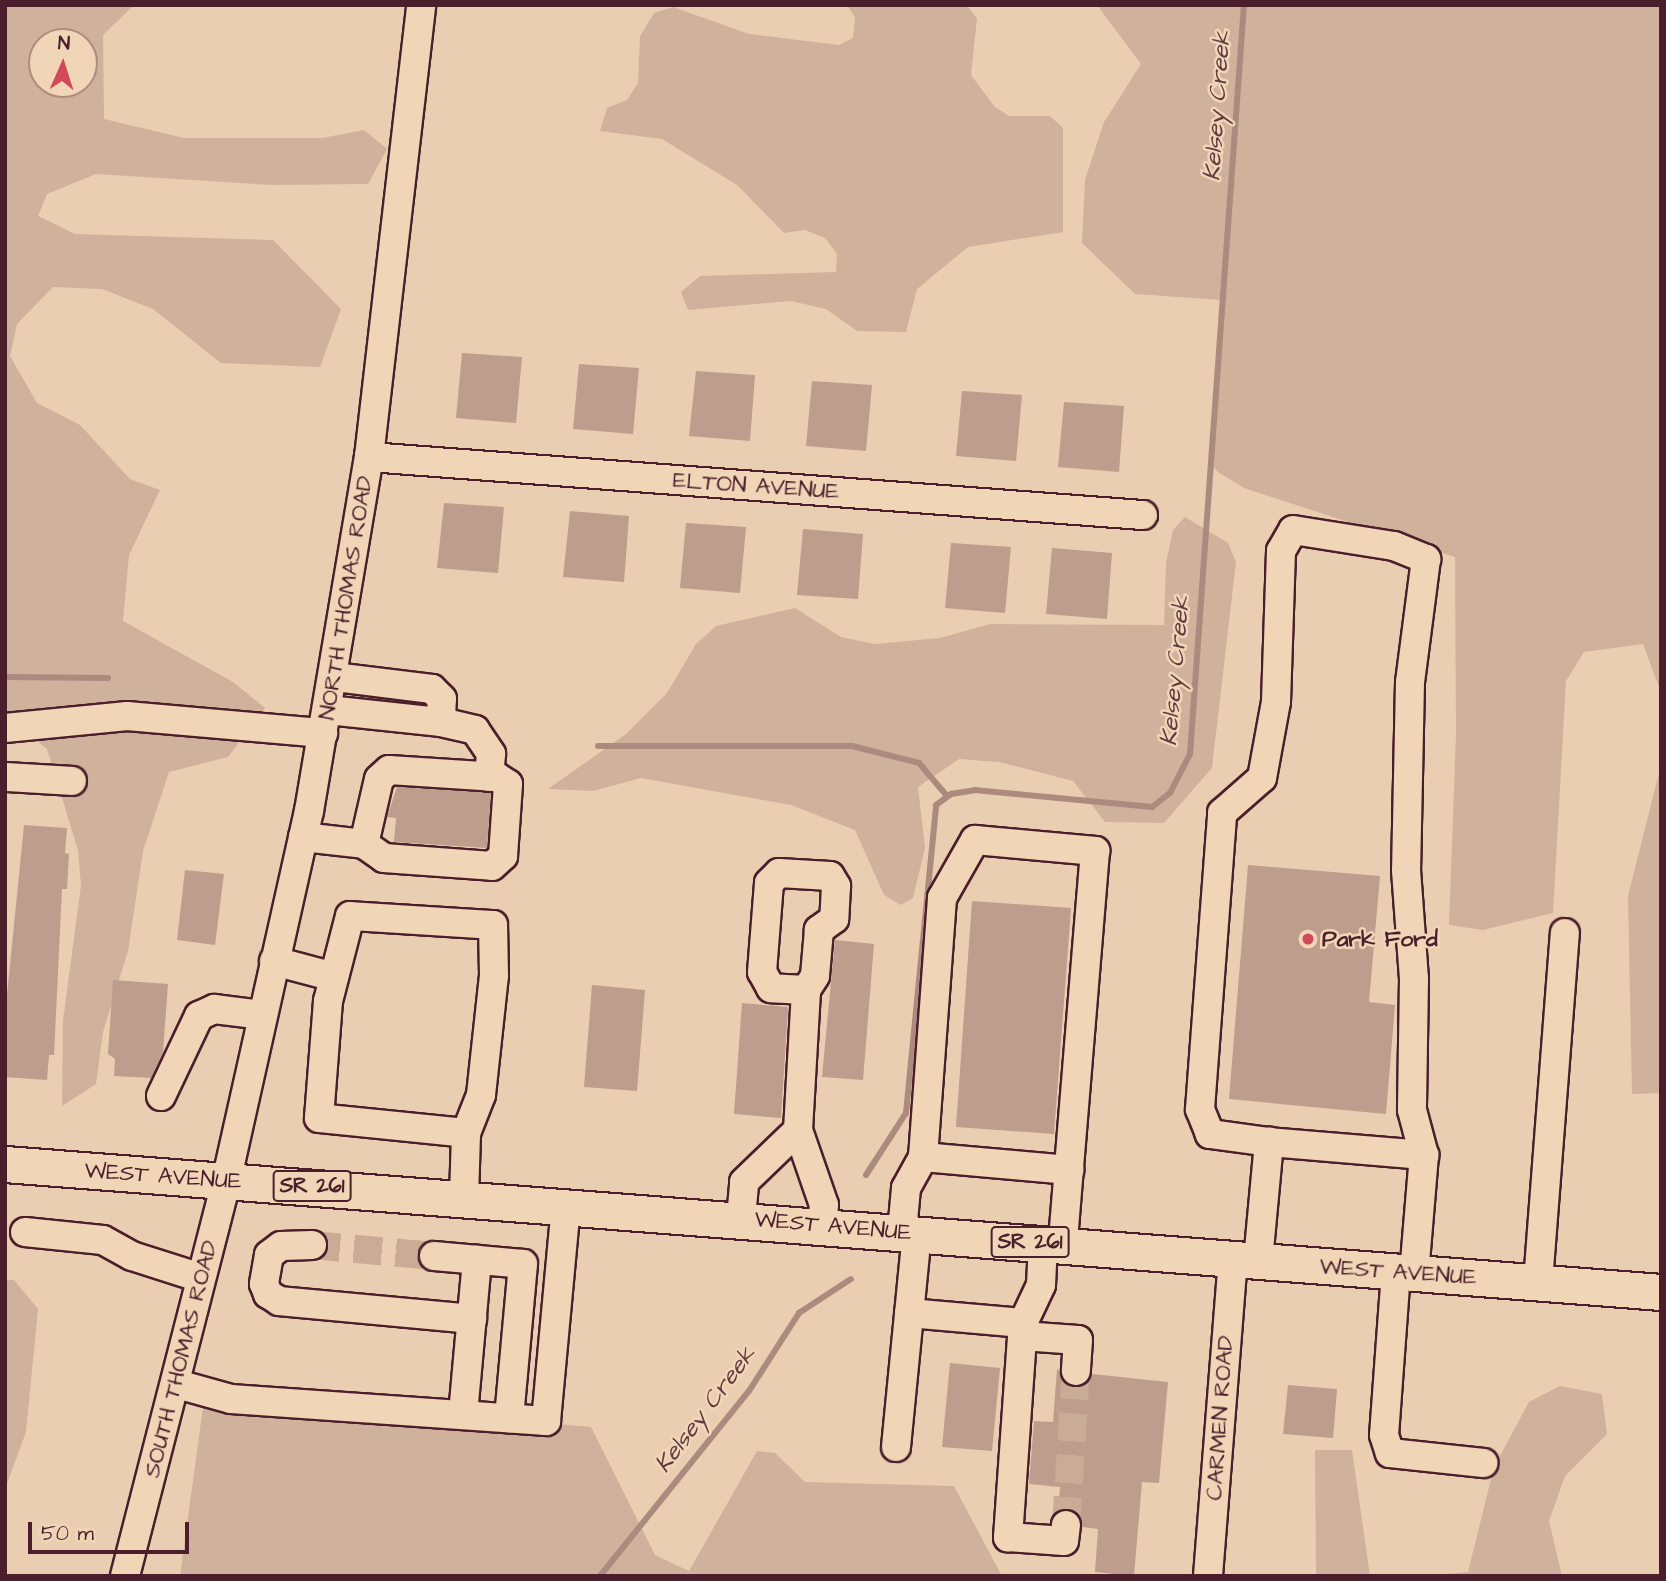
<!DOCTYPE html>
<style>
body{margin:0}
#map{position:relative;width:1666px;height:1581px;overflow:hidden;background:#eaceb1;font-family:"Architects Daughter",sans-serif}
div>[style]{position:absolute}
[style*='--x']{left:calc(var(--x)*1px);top:calc(var(--y)*1px);width:calc(var(--w)*1px);rotate:calc(var(--a)*1deg)}
.green>*{inset:0;background:#d0b19c}
.stream>*{height:6px;margin:-3px;padding:0 3px;transform-origin:3px;border-radius:3px;background:#ad8a7e}
.building>*{inset:0;background:#be9d8c}
.minor-tunnel>*{height:28px;margin-top:-14px;transform-origin:0;background:repeating-linear-gradient(90deg,#caab96 0 28px,transparent 0 42px)}
.roads{filter:drop-shadow(2px 0 #4a1f2b) drop-shadow(-2px 0 #4a1f2b) drop-shadow(0 2px #4a1f2b) drop-shadow(0 -2px #4a1f2b)}
.minor>*{height:28px;margin:-14px;padding:0 14px;transform-origin:14px;border-radius:14px;background:#f1d5b7}
.major>*{height:35px;margin:-17.5px;padding:0 17.5px;transform-origin:17.5px;border-radius:17.5px;background:#f1d5b7}
.dots>*{width:19px;height:19px;translate:-50% -50%;box-sizing:border-box;border:4px solid #f1d5b7;border-radius:50%}
span{translate:-50% -50%;white-space:nowrap;text-align:center;line-height:1.15;-webkit-text-stroke:5px #f1d5b7;paint-order:stroke}
.shield-label span{padding:2px 5px;background:#f1d5b7;border:2px solid;border-radius:5px;-webkit-text-stroke-width:0}
.shield-label{font-size:21px;color:#4a1f2b;font-weight:700}
.street-label{font-size:23px;color:#4a1f2b}
.poi-label{font-size:23px;color:#4a1f2b;font-weight:700}
.left{translate:0 -50%;text-align:left}
.water-label{font-size:24px;color:#633a40;font-style:italic}
.frame{position:absolute;inset:0;border:7px solid #4a1f2b;pointer-events:none}
.north{position:absolute;left:28px;top:28px;width:70px;height:70px;box-sizing:border-box;background:#f1d5b7;border:2px solid #ae8c7f;border-radius:50%;rotate:3deg;font-size:19px;font-weight:700;line-height:28px;text-align:center;color:#4a1f2b}
.north::after{content:'';display:block;margin:auto;width:24px;height:32px;background:#d1495b;clip-path:polygon(50% 0,100% 100%,50% 72%,0 100%)}
.scale{position:absolute;left:28px;top:1522px;width:161px;height:32px;box-sizing:border-box;border:4px solid #4a1f2b;border-top:0;padding-left:9px;font-size:21px;line-height:24px;white-space:nowrap;color:#4a1f2b;-webkit-text-stroke:5px #f1d5b7;paint-order:stroke}
</style>
<div id="map">
<div class="green">
<div style="clip-path:polygon(evenodd,5px 5px,134px 5px,103px 35px,104px 119px,184px 138px,322px 138px,364px 130px,387px 149px,368px 184px,272px 185px,96px 174px,47px 194px,38px 216px,75px 234px,273px 240px,341px 309px,320px 367px,221px 363px,153px 309px,102px 289px,53px 287px,17px 324px,10px 356px,37px 403px,80px 425px,130px 479px,160px 490px,129px 555px,123px 621px,233px 682px,265px 708px,228px 757px,169px 772px,143px 851px,128px 951px,103px 1032px,96px 1084px,62px 1106px,63px 1021px,81px 885px,78px 850px,47px 749px,5px 715px,5px 5px,42px 42px,84px 42px,84px 84px,42px 84px,42px 42px)"></div>
<div style="clip-path:polygon(847px 5px,967px 5px,977px 19px,971px 75px,994px 106px,1009px 116px,1050px 116px,1063px 128px,1063px 232px,968px 247px,917px 289px,906px 332px,857px 331px,826px 309px,791px 301px,688px 310px,681px 292px,700px 276px,836px 272px,837px 254px,825px 238px,805px 230px,784px 233px,737px 185px,662px 139px,600px 131px,607px 108px,627px 100px,638px 83px,640px 36px,654px 13px,673px 7px,749px 34px,839px 45px,853px 38px,855px 17px)"></div>
<div style="clip-path:polygon(1097px 5px,1661px 5px,1661px 693px,1643px 644px,1584px 652px,1566px 681px,1553px 913px,1483px 930px,1449px 925px,1456px 735px,1455px 557px,1244px 488px,1218px 472px,1210px 463px,1222px 300px,1135px 294px,1082px 243px,1085px 180px,1104px 122px,1141px 64px)"></div>
<div style="clip-path:polygon(1185px 517px,1228px 543px,1236px 562px,1212px 768px,1164px 823px,1105px 822px,1073px 781px,999px 762px,959px 759px,918px 787px,925px 848px,913px 898px,901px 905px,884px 895px,855px 830px,791px 805px,641px 778px,593px 791px,548px 789px,626px 734px,667px 693px,696px 644px,716px 626px,795px 608px,841px 637px,875px 644px,940px 638px,990px 624px,1164px 625px,1166px 563px,1173px 530px)"></div>
<div style="clip-path:polygon(1661px 765px,1661px 1093px,1632px 1094px,1628px 896px)"></div>
<div style="clip-path:polygon(5px 1280px,14px 1280px,38px 1309px,26px 1432px,5px 1489px)"></div>
<div style="clip-path:polygon(1560px 1386px,1602px 1394px,1607px 1434px,1565px 1476px,1549px 1521px,1562px 1576px,1425px 1576px,1468px 1572px,1494px 1467px,1529px 1402px)"></div>
<div style="clip-path:polygon(205px 1392px,591px 1427px,655px 1555px,689px 1571px,757px 1451px,775px 1453px,805px 1482px,954px 1486px,1002px 1576px,180px 1576px)"></div>
<div style="clip-path:polygon(1315px 1450px,1352px 1450px,1370px 1576px,1316px 1576px)"></div>
</div>
<div class="stream">
<div style="--x:5;--y:677;--w:103;--a:0.6"></div>
<div style="--x:598;--y:746;--w:254;--a:0"></div>
<div style="--x:852;--y:746;--w:69;--a:14.2"></div>
<div style="--x:919;--y:763;--w:43;--a:49.7"></div>
<div style="--x:866;--y:1175;--w:74;--a:-57.2"></div>
<div style="--x:906;--y:1113;--w:309;--a:-84.4"></div>
<div style="--x:936;--y:805;--w:19;--a:-36"></div>
<div style="--x:951;--y:794;--w:24;--a:-9"></div>
<div style="--x:975;--y:790;--w:178;--a:5.5"></div>
<div style="--x:1152;--y:807;--w:23;--a:-38"></div>
<div style="--x:1170;--y:793;--w:44;--a:-62.9"></div>
<div style="--x:1190;--y:754;--w:751;--a:-85.88"></div>
<div style="--x:600;--y:1576;--w:238;--a:-51.2"></div>
<div style="--x:749;--y:1391;--w:93;--a:-57.3"></div>
<div style="--x:799;--y:1313;--w:62;--a:-33.2"></div>
</div>
<div class="building">
<div style="clip-path:polygon(462px 353px,522px 357px,516px 423px,456px 418px)"></div>
<div style="clip-path:polygon(579px 364px,639px 368px,633px 434px,573px 429px)"></div>
<div style="clip-path:polygon(696px 371px,755px 375px,750px 441px,689px 436px)"></div>
<div style="clip-path:polygon(812px 381px,872px 385px,866px 451px,806px 446px)"></div>
<div style="clip-path:polygon(962px 391px,1022px 395px,1016px 461px,956px 456px)"></div>
<div style="clip-path:polygon(1064px 402px,1124px 406px,1119px 472px,1058px 467px)"></div>
<div style="clip-path:polygon(444px 503px,504px 507px,498px 573px,437px 568px)"></div>
<div style="clip-path:polygon(570px 511px,629px 516px,624px 582px,563px 577px)"></div>
<div style="clip-path:polygon(686px 523px,746px 527px,740px 593px,680px 588px)"></div>
<div style="clip-path:polygon(803px 529px,863px 534px,858px 599px,797px 595px)"></div>
<div style="clip-path:polygon(951px 543px,1011px 547px,1005px 613px,945px 608px)"></div>
<div style="clip-path:polygon(1052px 548px,1112px 553px,1107px 619px,1046px 614px)"></div>
<div style="clip-path:polygon(397px 787px,491px 793px,487px 848px,394px 842px,396px 818px,387px 817px)"></div>
<div style="clip-path:polygon(24px 825px,67px 828px,65px 853px,69px 854px,67px 889px,62px 889px,54px 1055px,49px 1055px,47px 1080px,5px 1077px,5px 1014px)"></div>
<div style="clip-path:polygon(1248px 865px,1380px 876px,1369px 1002px,1395px 1005px,1386px 1114px,1229px 1099px)"></div>
<div style="clip-path:polygon(185px 870px,224px 874px,215px 945px,177px 940px)"></div>
<div style="clip-path:polygon(972px 901px,1071px 908px,1054px 1134px,956px 1127px)"></div>
<div style="clip-path:polygon(835px 940px,874px 944px,863px 1080px,822px 1077px)"></div>
<div style="clip-path:polygon(113px 980px,168px 984px,163px 1052px,151px 1078px,114px 1076px,115px 1059px,108px 1054px)"></div>
<div style="clip-path:polygon(592px 985px,645px 990px,637px 1091px,584px 1087px)"></div>
<div style="clip-path:polygon(742px 1003px,788px 1007px,781px 1118px,734px 1114px)"></div>
<div style="clip-path:polygon(950px 1363px,1000px 1368px,992px 1451px,942px 1447px)"></div>
<div style="clip-path:polygon(1057px 1369px,1074px 1387px,1084px 1386px,1092px 1374px,1168px 1382px,1159px 1483px,1142px 1482px,1134px 1576px,1095px 1572px,1098px 1529px,1082px 1527px,1075px 1511px,1058px 1511px,1060px 1487px,1029px 1484px,1034px 1421px,1053px 1422px)"></div>
<div style="clip-path:polygon(1288px 1385px,1337px 1389px,1333px 1438px,1283px 1434px)"></div>
</div>
<div class="minor-tunnel">
<div style="--x:312;--y:1245;--w:122;--a:5.2"></div>
<div style="--x:1066;--y:1525;--w:154;--a:-86.3"></div>
</div>
<div class="roads">
<div class="minor">
<div style="--x:369;--y:457;--w:776;--a:4.29"></div>
<div style="--x:328;--y:710;--w:114;--a:6.1"></div>
<div style="--x:441;--y:722;--w:23;--a:-88"></div>
<div style="--x:442;--y:699;--w:14;--a:-135"></div>
<div style="--x:432;--y:689;--w:99;--a:-173"></div>
<div style="--x:441;--y:722;--w:35;--a:13"></div>
<div style="--x:475;--y:730;--w:29;--a:56"></div>
<div style="--x:491;--y:754;--w:23;--a:95"></div>
<div style="--x:5;--y:728;--w:123;--a:-5.6"></div>
<div style="--x:127;--y:716;--w:197;--a:5"></div>
<div style="--x:5;--y:777;--w:67;--a:3.4"></div>
<div style="--x:303;--y:837;--w:61;--a:6.5"></div>
<div style="--x:364;--y:844;--w:24;--a:35"></div>
<div style="--x:384;--y:858;--w:108;--a:4.2"></div>
<div style="--x:492;--y:866;--w:15;--a:-42"></div>
<div style="--x:503;--y:856;--w:72;--a:-86"></div>
<div style="--x:508;--y:784;--w:13;--a:-148"></div>
<div style="--x:497;--y:777;--w:108;--a:-176.3"></div>
<div style="--x:389;--y:770;--w:13;--a:138"></div>
<div style="--x:379;--y:779;--w:67;--a:103"></div>
<div style="--x:274;--y:961;--w:62;--a:14.9"></div>
<div style="--x:161;--y:1096;--w:89;--a:-64.6"></div>
<div style="--x:199;--y:1016;--w:17;--a:-25"></div>
<div style="--x:214;--y:1009;--w:48;--a:7.1"></div>
<div style="--x:798;--y:1130;--w:79;--a:70.9"></div>
<div style="--x:824;--y:1205;--w:21;--a:95"></div>
<div style="--x:1269;--y:1142;--w:60;--a:-172.3"></div>
<div style="--x:1210;--y:1134;--w:27;--a:-112"></div>
<div style="--x:1200;--y:1109;--w:297;--a:-85.7"></div>
<div style="--x:1222;--y:813;--w:53;--a:-41.2"></div>
<div style="--x:1262;--y:778;--w:77;--a:-79.6"></div>
<div style="--x:1276;--y:702;--w:151;--a:-88.1"></div>
<div style="--x:1281;--y:551;--w:24;--a:-60"></div>
<div style="--x:1293;--y:530;--w:102;--a:9"></div>
<div style="--x:1394;--y:546;--w:35;--a:22"></div>
<div style="--x:1426;--y:559;--w:124;--a:97.4"></div>
<div style="--x:1410;--y:682;--w:188;--a:91.2"></div>
<div style="--x:1406;--y:870;--w:109;--a:85.8"></div>
<div style="--x:1414;--y:979;--w:131;--a:90.9"></div>
<div style="--x:1412;--y:1110;--w:47;--a:75.1"></div>
<div style="--x:923;--y:1157;--w:147;--a:5.1"></div>
<div style="--x:464;--y:1198;--w:65;--a:-88.2"></div>
<div style="--x:466;--y:1133;--w:41;--a:-68.5"></div>
<div style="--x:481;--y:1095;--w:121;--a:-83.8"></div>
<div style="--x:494;--y:975;--w:50;--a:-91.1"></div>
<div style="--x:493;--y:925;--w:143;--a:-176.4"></div>
<div style="--x:350;--y:916;--w:88;--a:104.5"></div>
<div style="--x:328;--y:1001;--w:117;--a:94.4"></div>
<div style="--x:319;--y:1118;--w:148;--a:5.8"></div>
<div style="--x:741;--y:1219;--w:37;--a:-85"></div>
<div style="--x:744;--y:1182;--w:75;--a:-43.9"></div>
<div style="--x:798;--y:1130;--w:140;--a:-86.7"></div>
<div style="--x:806;--y:990;--w:35;--a:-177"></div>
<div style="--x:771;--y:988;--w:18;--a:-119"></div>
<div style="--x:762;--y:972;--w:89;--a:-85.5"></div>
<div style="--x:769;--y:883;--w:14;--a:-45"></div>
<div style="--x:779;--y:873;--w:51;--a:3.4"></div>
<div style="--x:830;--y:876;--w:12;--a:59"></div>
<div style="--x:836;--y:886;--w:33;--a:93"></div>
<div style="--x:834;--y:919;--w:19;--a:144"></div>
<div style="--x:819;--y:930;--w:46;--a:95"></div>
<div style="--x:815;--y:976;--w:17;--a:123"></div>
<div style="--x:25;--y:1232;--w:78;--a:5.9"></div>
<div style="--x:103;--y:1240;--w:33;--a:29"></div>
<div style="--x:132;--y:1256;--w:72;--a:17.7"></div>
<div style="--x:902;--y:1232;--w:44;--a:-84.8"></div>
<div style="--x:906;--y:1188;--w:35;--a:-61"></div>
<div style="--x:923;--y:1157;--w:260;--a:-85.8"></div>
<div style="--x:942;--y:898;--w:67;--a:-60.4"></div>
<div style="--x:975;--y:840;--w:121;--a:5.2"></div>
<div style="--x:1095;--y:851;--w:394;--a:94.7"></div>
<div style="--x:1043;--y:1243;--w:42;--a:92.7"></div>
<div style="--x:1041;--y:1285;--w:42;--a:115.3"></div>
<div style="--x:1023;--y:1323;--w:215;--a:94"></div>
<div style="--x:1008;--y:1537;--w:56;--a:4.1"></div>
<div style="--x:1064;--y:1541;--w:16;--a:-83"></div>
<div style="--x:312;--y:1245;--w:31;--a:178"></div>
<div style="--x:281;--y:1246;--w:15;--a:143"></div>
<div style="--x:269;--y:1255;--w:29;--a:100"></div>
<div style="--x:264;--y:1284;--w:11;--a:68"></div>
<div style="--x:268;--y:1294;--w:13;--a:32"></div>
<div style="--x:279;--y:1301;--w:194;--a:5.3"></div>
<div style="--x:434;--y:1256;--w:89;--a:5.1"></div>
<div style="--x:523;--y:1264;--w:155;--a:95.2"></div>
<div style="--x:1258;--y:1261;--w:120;--a:-84.7"></div>
<div style="--x:1269;--y:1142;--w:156;--a:4.8"></div>
<div style="--x:1424;--y:1155;--w:118;--a:94.8"></div>
<div style="--x:1396;--y:1272;--w:163;--a:94.2"></div>
<div style="--x:1384;--y:1435;--w:19;--a:72"></div>
<div style="--x:1390;--y:1453;--w:94;--a:6.1"></div>
<div style="--x:1538;--y:1282;--w:350;--a:-85.6"></div>
<div style="--x:909;--y:1313;--w:114;--a:5"></div>
<div style="--x:1022;--y:1336;--w:56;--a:4.1"></div>
<div style="--x:1078;--y:1340;--w:31;--a:94"></div>
<div style="--x:177;--y:1384;--w:56;--a:15.5"></div>
<div style="--x:231;--y:1399;--w:316;--a:4"></div>
<div style="--x:546;--y:1421;--w:216;--a:-84.7"></div>
<div style="--x:463;--y:1414;--w:155;--a:-84.8"></div>
<div style="--x:896;--y:1447;--w:215;--a:-84.4"></div>
<div style="--x:125;--y:1576;--w:407;--a:-75.6"></div>
<div style="--x:226;--y:1182;--w:380;--a:-77.4"></div>
<div style="--x:309;--y:811;--w:359;--a:-80.4"></div>
<div style="--x:369;--y:457;--w:455;--a:-83.4"></div>
<div style="--x:1208;--y:1576;--w:318;--a:-85.5"></div>
</div>
<div class="major">
<div style="--x:5;--y:1164;--w:1661;--a:4.42"></div>
</div>
</div>
<div class="dots">
<div style="left:1308px;top:939px;background:#d1495b"></div>
</div>
<div class="shield-label">
<span style="left:312px;top:1186px">SR 261</span>
<span style="left:1030px;top:1242px">SR 261</span>
</div>
<div class="street-label">
<span style="left:756px;top:486px;rotate:4deg">ELTON AVENUE</span>
<span style="left:346px;top:598px;rotate:-81deg">NORTH THOMAS ROAD</span>
<span style="left:163px;top:1176px;rotate:4deg">WEST AVENUE</span>
<span style="left:833px;top:1226px;rotate:5deg">WEST AVENUE</span>
<span style="left:1398px;top:1272px;rotate:4deg">WEST AVENUE</span>
<span style="left:181px;top:1359px;rotate:-76deg">SOUTH THOMAS ROAD</span>
<span style="left:1220px;top:1418px;rotate:-86deg">CARMEN ROAD</span>
</div>
<div class="poi-label">
<span class="left" style="left:1322px;top:939px">Park Ford</span>
</div>
<div class="water-label">
<span style="left:1218px;top:106px;rotate:-86deg">Kelsey Creek</span>
<span style="left:1176px;top:671px;rotate:-85deg">Kelsey Creek</span>
<span style="left:706px;top:1410px;rotate:-53deg">Kelsey Creek</span>
</div>
<div class="frame"></div>
<div class="north">N</div>
<div class="scale">50 m</div>
</div>
